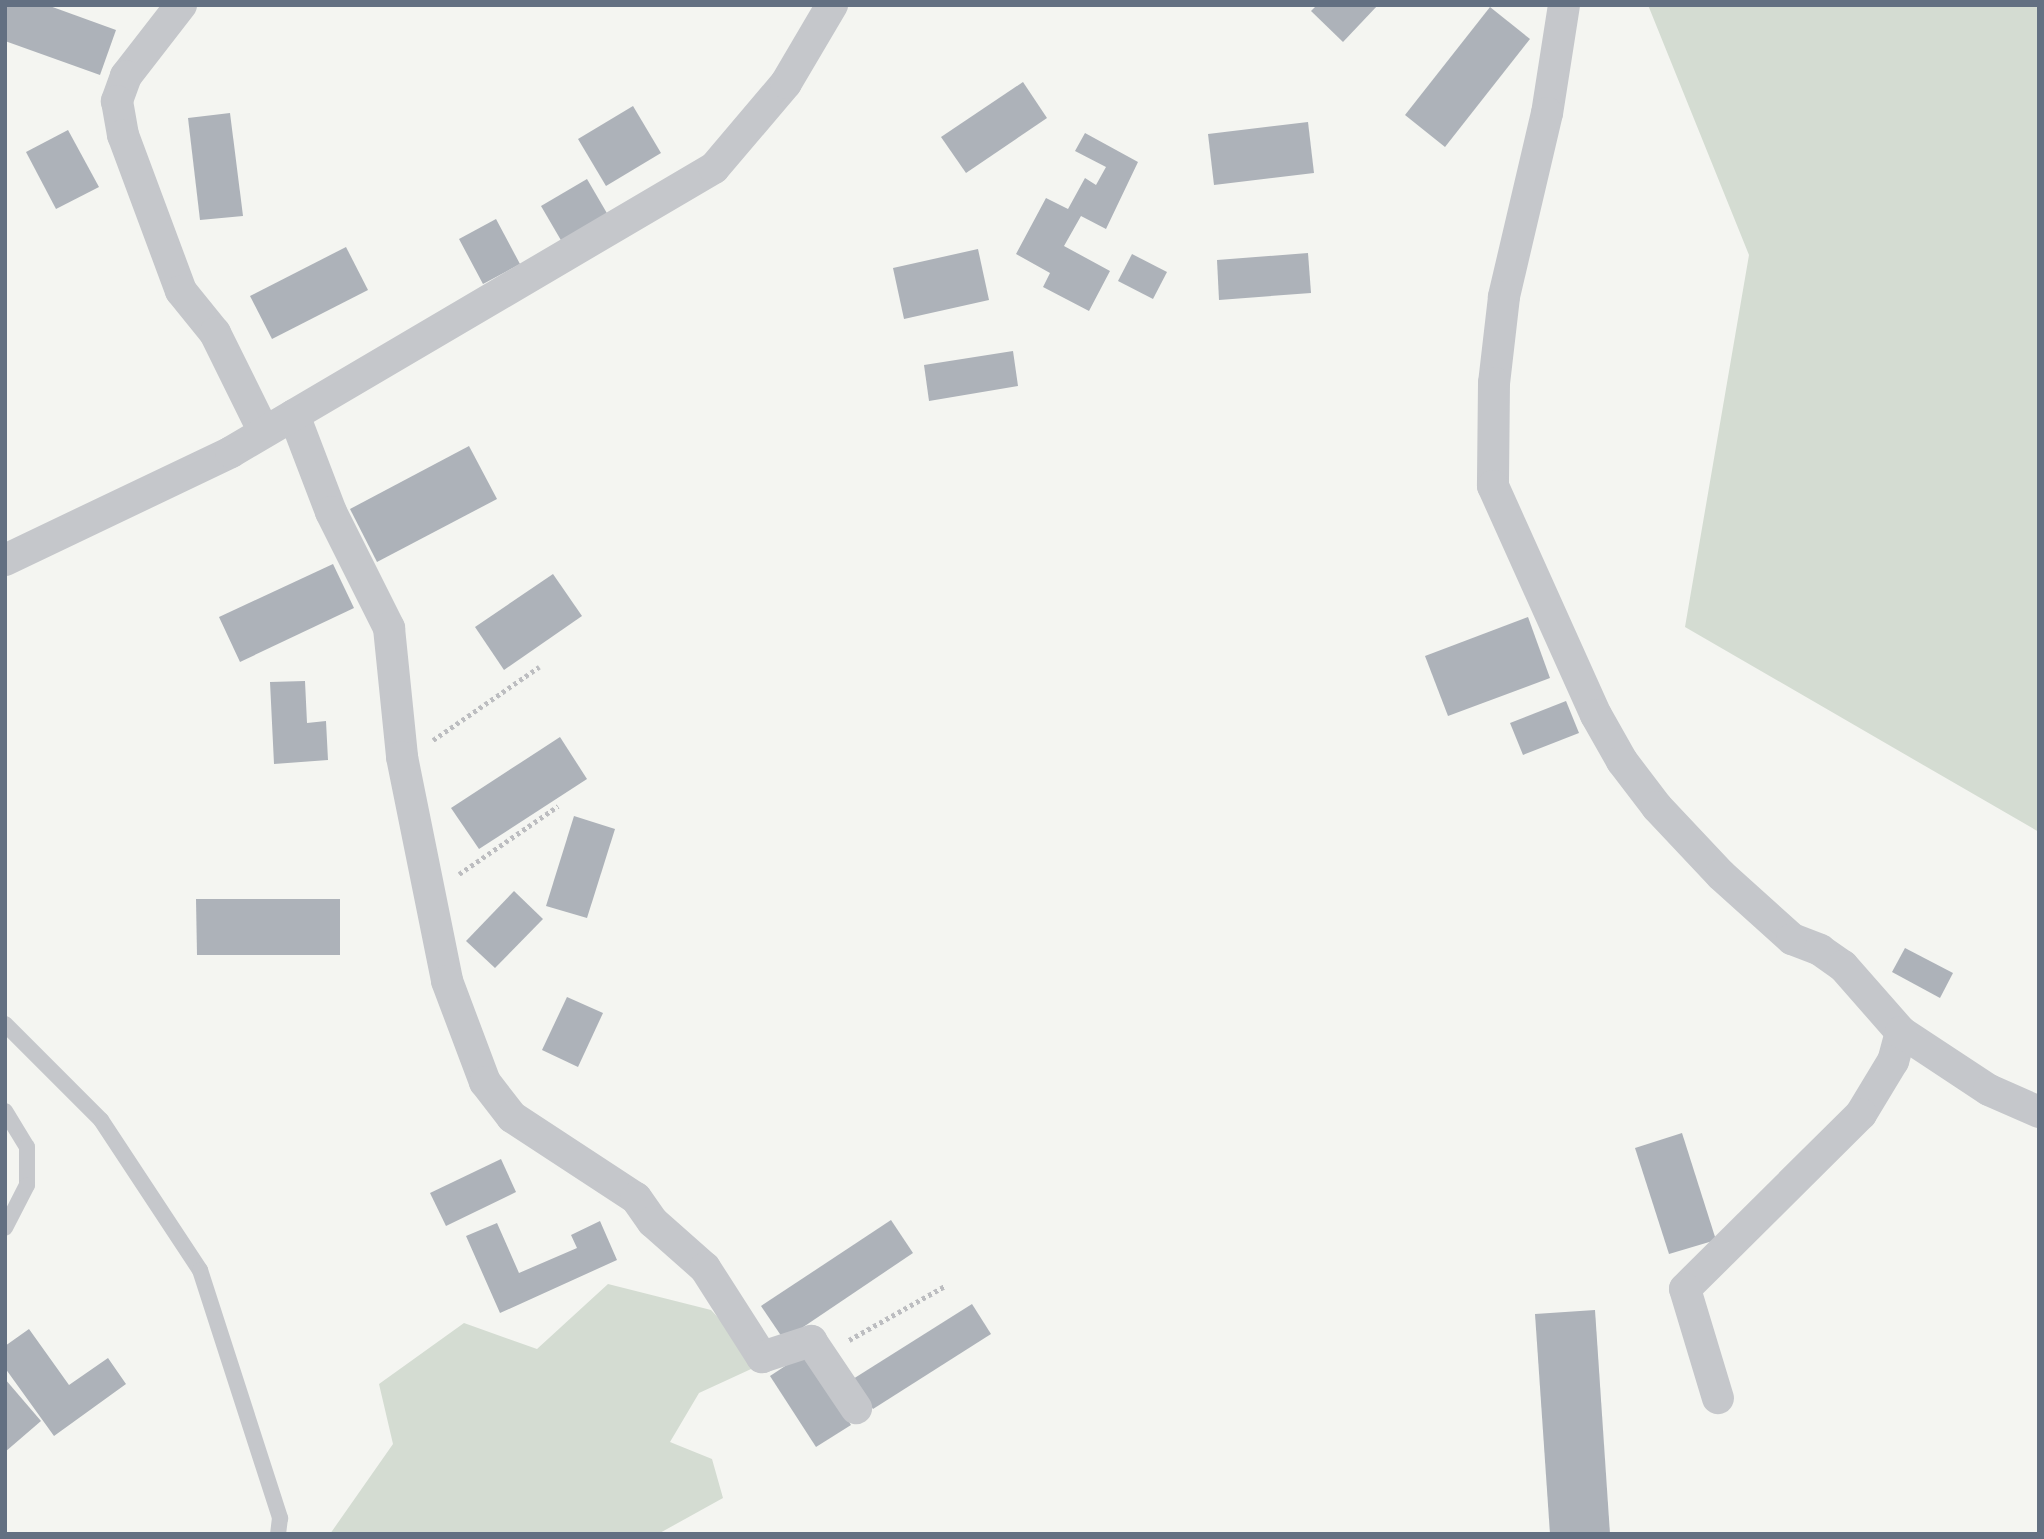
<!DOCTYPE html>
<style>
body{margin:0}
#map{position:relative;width:2044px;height:1539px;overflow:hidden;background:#f4f5f1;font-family:Commissioner,sans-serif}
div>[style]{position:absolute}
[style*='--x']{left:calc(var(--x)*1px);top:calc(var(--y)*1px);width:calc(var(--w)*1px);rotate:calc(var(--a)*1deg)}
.green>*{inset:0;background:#d4dcd2}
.building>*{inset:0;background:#adb2b9}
.path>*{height:4.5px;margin-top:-2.25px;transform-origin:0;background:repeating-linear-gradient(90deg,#bcbdc0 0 3.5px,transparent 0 7px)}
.service>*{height:16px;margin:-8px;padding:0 8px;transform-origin:8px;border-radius:8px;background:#c5c7cb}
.minor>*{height:32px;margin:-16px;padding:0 16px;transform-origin:16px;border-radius:16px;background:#c5c7cb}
span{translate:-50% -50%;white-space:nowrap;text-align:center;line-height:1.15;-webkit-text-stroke:7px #fff;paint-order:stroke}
.frame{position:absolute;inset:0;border:7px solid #637082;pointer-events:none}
</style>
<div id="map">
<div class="green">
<div style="clip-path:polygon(1648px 5px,2039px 5px,2039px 832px,1685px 627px,1749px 255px)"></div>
<div style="clip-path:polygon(608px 1284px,711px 1310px,762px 1364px,699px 1393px,670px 1442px,712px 1459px,723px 1498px,658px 1534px,330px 1534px,393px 1444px,379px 1384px,464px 1323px,537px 1349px)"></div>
</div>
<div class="building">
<div style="clip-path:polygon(5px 5px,47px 5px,116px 30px,100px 75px,5px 41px)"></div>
<div style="clip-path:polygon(1317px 5px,1378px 5px,1343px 42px,1311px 11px)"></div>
<div style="clip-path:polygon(1490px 7px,1530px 39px,1445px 147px,1405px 115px)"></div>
<div style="clip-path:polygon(1023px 82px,1047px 118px,966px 173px,941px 137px)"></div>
<div style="clip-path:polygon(633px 106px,661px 153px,606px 186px,578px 139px)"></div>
<div style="clip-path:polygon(230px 113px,243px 216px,200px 220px,188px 118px)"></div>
<div style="clip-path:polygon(1308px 122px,1314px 173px,1214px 185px,1208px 134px)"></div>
<div style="clip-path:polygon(68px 130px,99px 187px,56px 209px,26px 152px)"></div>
<div style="clip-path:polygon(1085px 133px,1138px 162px,1106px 229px,1081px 216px,1064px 246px,1110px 271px,1089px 311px,1043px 287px,1050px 273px,1016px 254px,1046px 198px,1068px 209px,1085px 178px,1096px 185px,1106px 167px,1075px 151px)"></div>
<div style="clip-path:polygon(587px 179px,608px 215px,562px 242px,541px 206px)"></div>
<div style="clip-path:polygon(496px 219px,520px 264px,483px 284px,459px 239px)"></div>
<div style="clip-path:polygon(346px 247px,368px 290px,272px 339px,250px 296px)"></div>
<div style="clip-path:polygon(978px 249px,989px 300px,904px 319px,893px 268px)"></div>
<div style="clip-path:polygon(1308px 253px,1311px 293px,1219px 300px,1217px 260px)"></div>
<div style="clip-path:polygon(1132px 254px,1167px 272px,1153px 299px,1118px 281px)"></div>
<div style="clip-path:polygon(1013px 351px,1018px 386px,929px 401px,924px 365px)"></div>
<div style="clip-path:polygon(469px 446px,497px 499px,377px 562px,350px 509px)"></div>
<div style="clip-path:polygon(333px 564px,354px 608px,240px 662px,219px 617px)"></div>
<div style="clip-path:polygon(553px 574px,582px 616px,504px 670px,475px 627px)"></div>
<div style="clip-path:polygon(1528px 617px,1550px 678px,1448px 716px,1425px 656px)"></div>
<div style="clip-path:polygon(305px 681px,307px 723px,326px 721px,328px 760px,274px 764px,270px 682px)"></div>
<div style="clip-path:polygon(1566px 701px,1579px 733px,1523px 755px,1510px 723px)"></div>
<div style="clip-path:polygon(560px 737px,587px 779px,479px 849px,451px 808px)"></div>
<div style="clip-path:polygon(574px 816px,615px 829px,587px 918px,546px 906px)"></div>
<div style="clip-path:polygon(514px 891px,543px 919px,495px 968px,466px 941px)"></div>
<div style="clip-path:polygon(196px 899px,340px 899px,340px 955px,197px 955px)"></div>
<div style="clip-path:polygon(1905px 948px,1953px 973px,1940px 998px,1892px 972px)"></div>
<div style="clip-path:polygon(567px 997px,603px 1013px,578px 1067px,542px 1050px)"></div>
<div style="clip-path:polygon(1682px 1133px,1716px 1240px,1669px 1254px,1635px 1148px)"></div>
<div style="clip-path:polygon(501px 1159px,516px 1192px,446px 1226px,430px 1193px)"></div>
<div style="clip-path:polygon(891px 1220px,913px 1253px,784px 1340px,761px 1306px)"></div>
<div style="clip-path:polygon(600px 1221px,617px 1260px,500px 1313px,466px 1236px,497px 1223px,519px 1273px,577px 1248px,571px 1235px)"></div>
<div style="clip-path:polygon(972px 1304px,991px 1334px,873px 1409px,853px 1379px)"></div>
<div style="clip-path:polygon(1595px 1310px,1610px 1534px,1550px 1534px,1535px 1314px)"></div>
<div style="clip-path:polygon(29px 1329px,69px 1385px,108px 1358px,126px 1384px,54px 1436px,5px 1368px,5px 1346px)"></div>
<div style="clip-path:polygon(805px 1353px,851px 1425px,816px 1447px,770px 1376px)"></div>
<div style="clip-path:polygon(5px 1379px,41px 1421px,5px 1452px)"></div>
</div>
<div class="path">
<div style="--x:433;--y:740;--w:129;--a:-34.6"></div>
<div style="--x:459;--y:874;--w:120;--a:-34.5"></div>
<div style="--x:849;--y:1340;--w:110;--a:-29.4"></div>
</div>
<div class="service">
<div style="--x:5;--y:1024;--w:136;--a:45"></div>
<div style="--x:101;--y:1120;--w:180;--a:56.6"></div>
<div style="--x:200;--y:1270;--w:261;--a:72.1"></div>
<div style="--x:280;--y:1518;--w:16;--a:97"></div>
<div style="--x:5;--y:1111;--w:42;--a:58.6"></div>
<div style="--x:27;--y:1147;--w:38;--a:90"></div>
<div style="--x:27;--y:1185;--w:48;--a:117.1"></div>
</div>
<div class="minor">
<div style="--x:181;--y:5;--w:90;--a:127.8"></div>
<div style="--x:126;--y:76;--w:27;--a:110"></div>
<div style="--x:117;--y:101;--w:35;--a:80"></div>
<div style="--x:123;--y:135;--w:166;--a:69.6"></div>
<div style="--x:181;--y:291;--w:54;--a:51"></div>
<div style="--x:215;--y:333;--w:110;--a:63.7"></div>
<div style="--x:1564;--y:5;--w:109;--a:98.9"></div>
<div style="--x:1547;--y:113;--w:189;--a:103.2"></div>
<div style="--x:1504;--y:297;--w:87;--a:96.6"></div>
<div style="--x:1494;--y:383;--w:103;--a:90.6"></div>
<div style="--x:1493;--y:486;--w:251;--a:65.8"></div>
<div style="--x:1596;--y:715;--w:53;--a:60.5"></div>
<div style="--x:1622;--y:761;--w:58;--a:52.7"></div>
<div style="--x:1657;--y:807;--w:93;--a:46.7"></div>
<div style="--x:1721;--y:875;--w:96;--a:42"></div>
<div style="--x:1792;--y:939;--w:30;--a:21"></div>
<div style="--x:1820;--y:950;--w:28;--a:35"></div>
<div style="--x:1843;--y:966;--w:88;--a:48.7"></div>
<div style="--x:1901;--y:1032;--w:30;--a:105"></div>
<div style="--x:1893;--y:1061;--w:62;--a:121.1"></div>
<div style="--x:1861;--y:1114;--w:248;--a:135.2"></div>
<div style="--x:1685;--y:1289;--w:114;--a:73.2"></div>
<div style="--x:294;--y:415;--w:104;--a:69.1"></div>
<div style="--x:331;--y:512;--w:130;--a:63.4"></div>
<div style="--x:389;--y:628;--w:130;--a:84.2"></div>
<div style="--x:402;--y:757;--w:228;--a:78.6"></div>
<div style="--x:447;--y:981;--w:108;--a:69.4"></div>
<div style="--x:485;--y:1082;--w:44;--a:52.4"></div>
<div style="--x:512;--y:1117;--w:148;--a:33.2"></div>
<div style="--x:636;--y:1198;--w:29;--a:55"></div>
<div style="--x:653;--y:1222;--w:69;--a:41.5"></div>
<div style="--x:705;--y:1268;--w:106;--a:57.4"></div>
<div style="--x:762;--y:1357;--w:52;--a:-18.1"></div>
<div style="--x:811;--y:1341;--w:81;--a:56.1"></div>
<div style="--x:5;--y:560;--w:250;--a:-25.5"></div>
<div style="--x:231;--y:452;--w:560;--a:-30.46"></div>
<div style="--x:714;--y:168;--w:111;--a:-49.7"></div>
<div style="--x:786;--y:83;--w:91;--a:-59.5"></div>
<div style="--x:1901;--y:1032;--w:105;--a:33.4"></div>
<div style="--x:1989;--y:1090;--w:55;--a:23.7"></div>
</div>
<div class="frame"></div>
</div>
